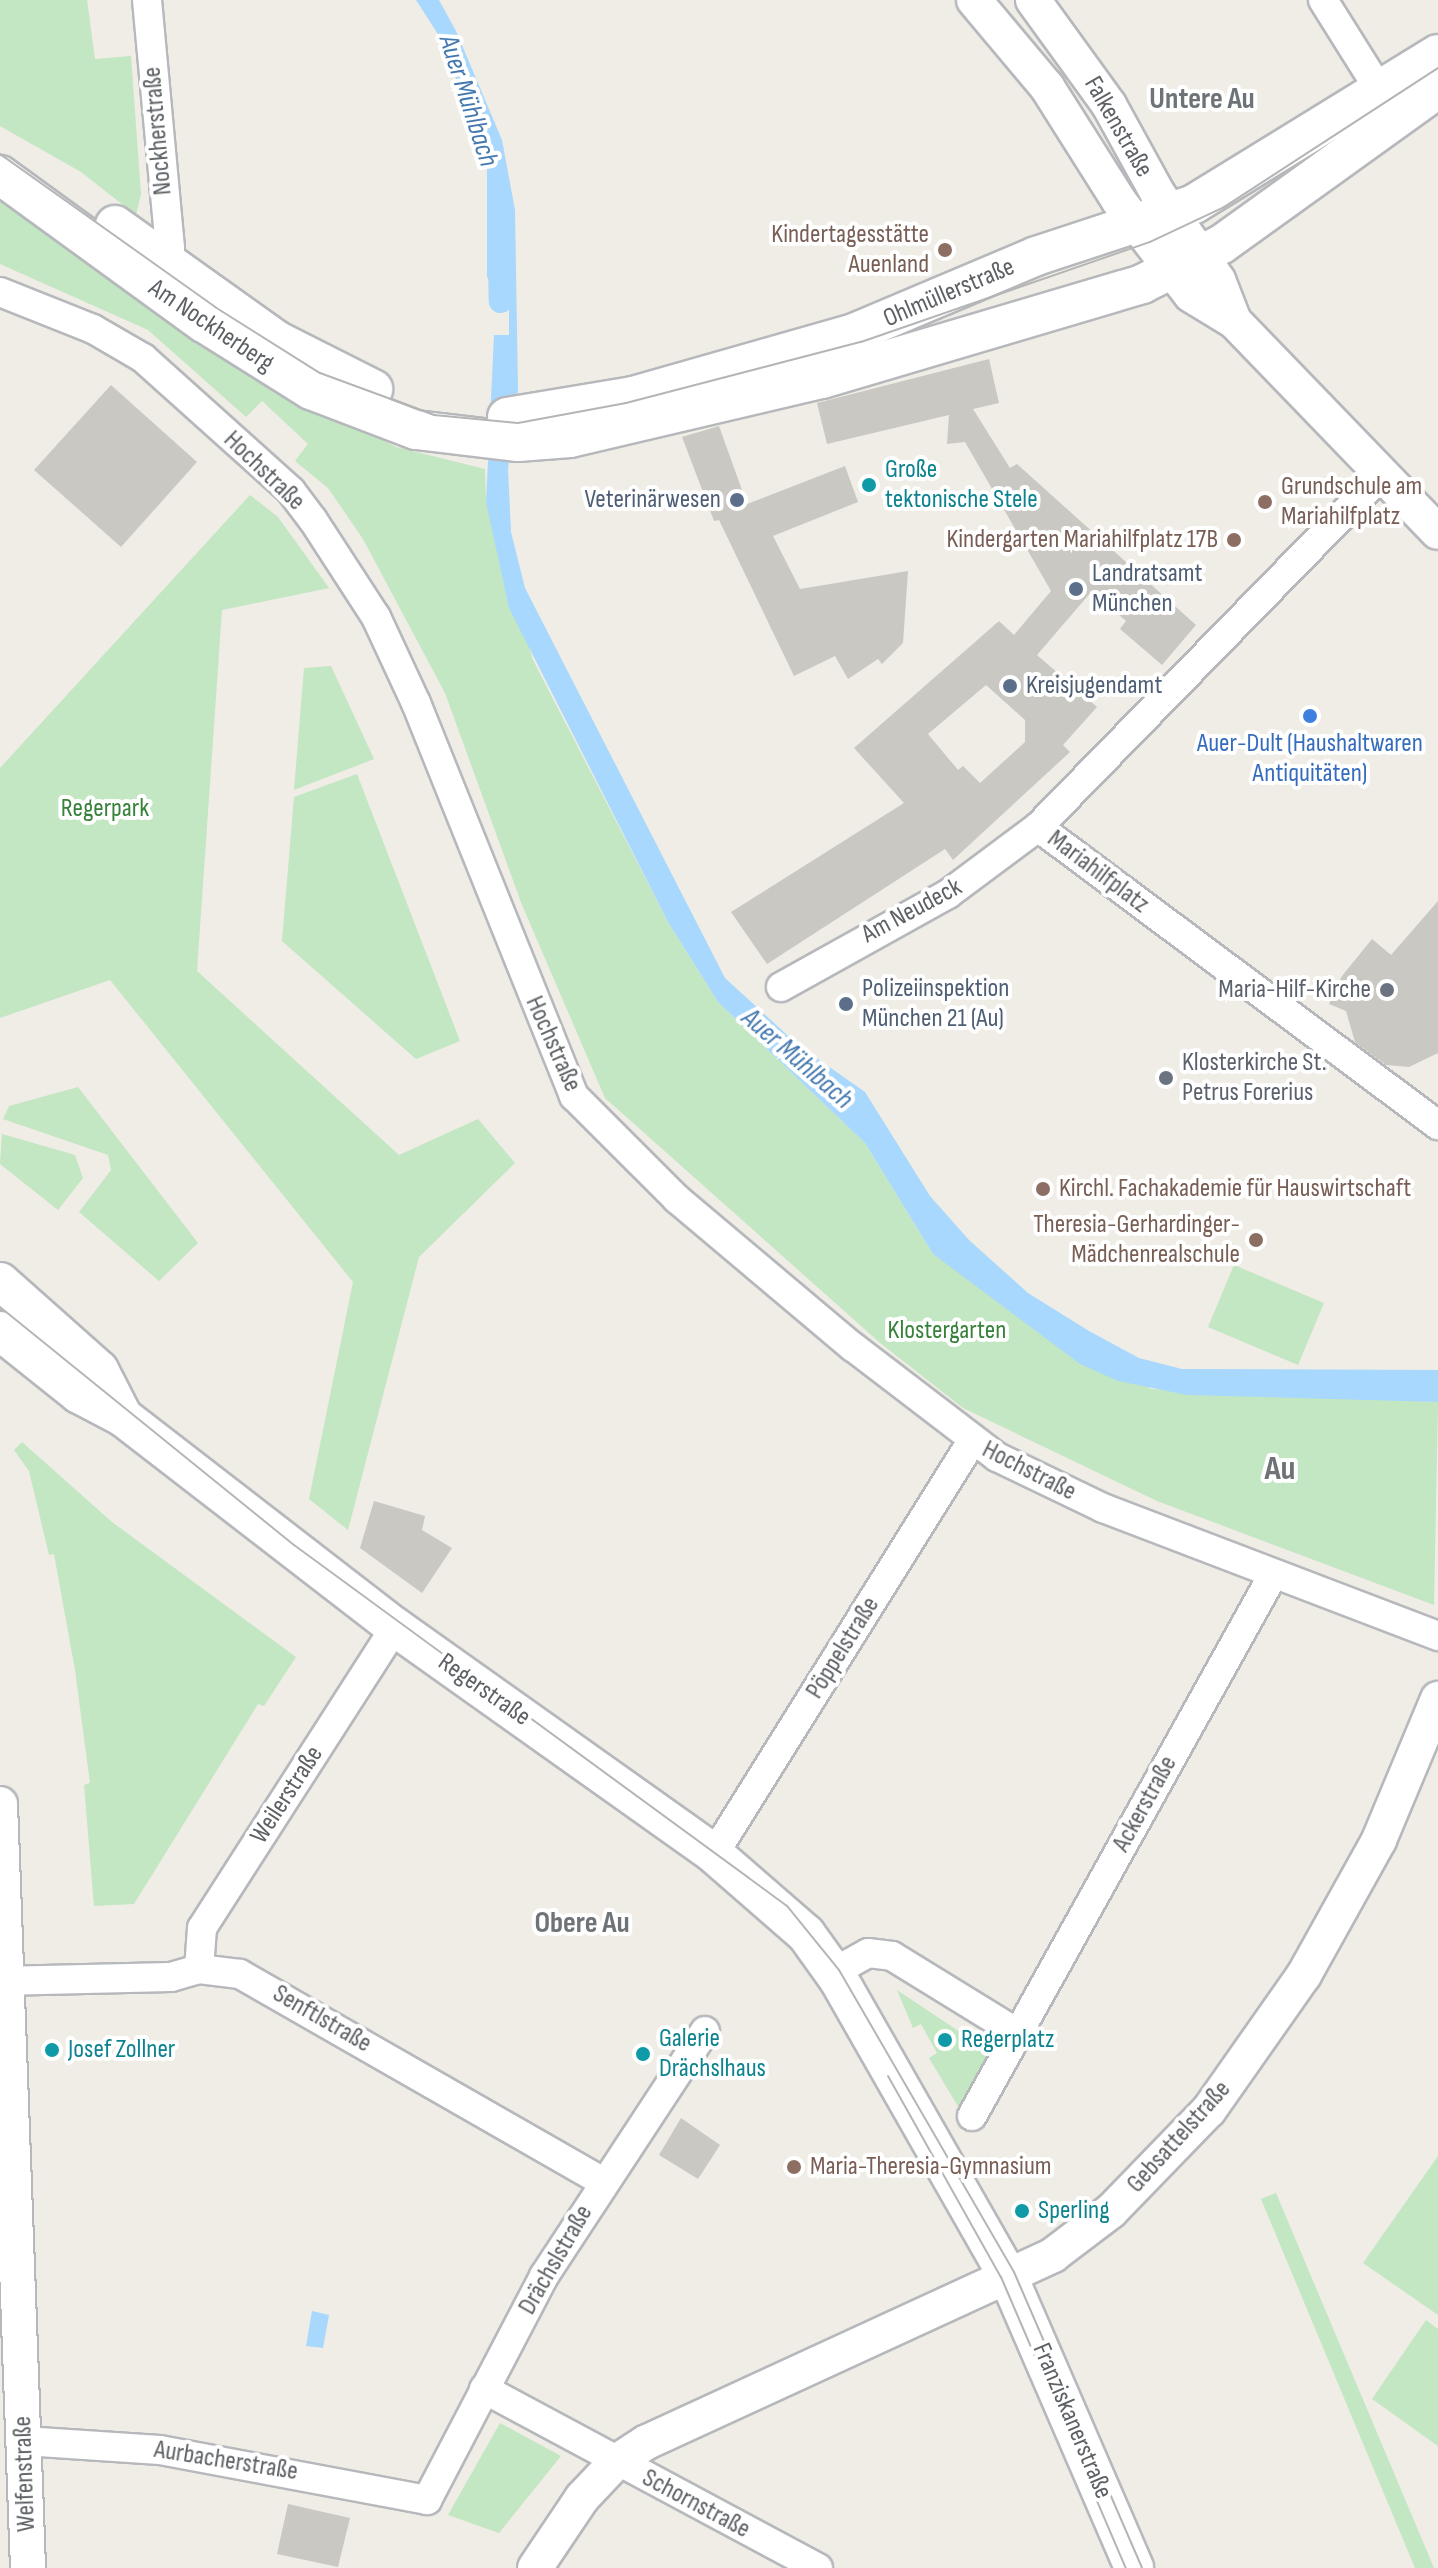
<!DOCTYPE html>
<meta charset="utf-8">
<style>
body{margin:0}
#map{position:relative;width:1438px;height:2568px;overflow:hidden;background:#efede5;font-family:"Sofia Sans Condensed",sans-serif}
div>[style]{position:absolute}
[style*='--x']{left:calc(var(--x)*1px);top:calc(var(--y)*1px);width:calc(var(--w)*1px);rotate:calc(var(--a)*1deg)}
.green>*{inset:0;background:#c3e6c3}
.water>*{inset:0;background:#a8d8fd}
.canal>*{height:24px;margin:-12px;padding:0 12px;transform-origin:12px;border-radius:12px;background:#a8d8fd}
.building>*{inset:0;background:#cac8c2}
.roads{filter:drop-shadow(2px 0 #b6b8bc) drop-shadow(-2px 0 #b6b8bc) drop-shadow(0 2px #b6b8bc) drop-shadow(0 -2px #b6b8bc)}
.minor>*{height:28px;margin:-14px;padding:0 14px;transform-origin:14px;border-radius:14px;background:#fff}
.tertiary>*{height:34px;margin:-17px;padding:0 17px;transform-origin:17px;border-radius:17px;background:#fff}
.secondary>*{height:38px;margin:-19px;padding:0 19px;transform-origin:19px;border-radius:19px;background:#fff}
.tram>*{height:2px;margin:-1px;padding:0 1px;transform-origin:1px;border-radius:1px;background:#b4b5b5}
.dots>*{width:22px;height:22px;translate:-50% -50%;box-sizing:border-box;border:4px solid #fff;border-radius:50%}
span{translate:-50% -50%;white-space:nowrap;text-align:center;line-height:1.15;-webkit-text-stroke:8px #fff;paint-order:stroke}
.street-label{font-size:26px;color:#5d6165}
.education-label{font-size:26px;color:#785e54}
.right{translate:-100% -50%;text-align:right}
.left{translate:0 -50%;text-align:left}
.culture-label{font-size:26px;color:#0d838f}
.service-label{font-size:26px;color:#4e5e75}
.shop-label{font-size:26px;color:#366cbe}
.park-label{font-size:26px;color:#37823a}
.worship-label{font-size:26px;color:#5b616d}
.water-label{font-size:28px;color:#4478ae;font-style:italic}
.quarter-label{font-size:30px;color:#6e7377;font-weight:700}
.district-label{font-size:34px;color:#6e7377;font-weight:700}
</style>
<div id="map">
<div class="green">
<div style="clip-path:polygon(0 0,87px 0,95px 59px,131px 56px,141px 194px,136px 215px,81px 172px,0 126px)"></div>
<div style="clip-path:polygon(0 197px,315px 406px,396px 447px,485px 469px,486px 502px,533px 660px,668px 922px,718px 1002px,865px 1143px,933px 1254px,1151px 1389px,1438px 1402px,1434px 1605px,1157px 1501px,963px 1408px,879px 1342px,605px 1098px,522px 905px,445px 693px,363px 539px,328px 488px,295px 461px,308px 444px,262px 401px,246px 417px,148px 330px,0 264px)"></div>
<div style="clip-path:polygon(250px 495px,278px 517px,329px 588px,222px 610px,197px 971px,399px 1155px,478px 1119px,515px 1163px,419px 1257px,348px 1530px,309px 1499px,353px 1282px,110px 980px,0 1018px,0 768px)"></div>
<div style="clip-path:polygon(331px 666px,374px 759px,294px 790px,304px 668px)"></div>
<div style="clip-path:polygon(357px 774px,460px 1041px,416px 1059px,282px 941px,294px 797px)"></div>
<div style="clip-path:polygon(78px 1087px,198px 1243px,159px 1281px,79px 1212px,111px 1170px,108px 1155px,3px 1119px,9px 1106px)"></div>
<div style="clip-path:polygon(2px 1134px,75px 1155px,83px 1178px,58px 1210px,0 1164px)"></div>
<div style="clip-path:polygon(1234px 1265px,1324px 1303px,1298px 1365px,1208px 1327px)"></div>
<div style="clip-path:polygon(22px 1442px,112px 1522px,296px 1657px,264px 1706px,258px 1704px,134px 1904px,94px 1906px,84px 1785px,90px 1783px,75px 1670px,54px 1554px,49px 1555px,29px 1471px,14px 1450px)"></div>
<div style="clip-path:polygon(897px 1990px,990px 2052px,959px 2108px,929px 2058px,937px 2053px,921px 2024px,913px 2028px)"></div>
<div style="clip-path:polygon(1438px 2156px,1438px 2315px,1363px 2263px)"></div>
<div style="clip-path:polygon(1276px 2193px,1434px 2568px,1415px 2568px,1261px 2199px)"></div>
<div style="clip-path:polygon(1426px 2320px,1438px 2329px,1438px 2446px,1372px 2399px)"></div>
<div style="clip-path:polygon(500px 2423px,561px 2456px,499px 2533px,448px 2515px)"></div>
</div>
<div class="water">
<div style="clip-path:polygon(416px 0,439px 0,456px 31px,502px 140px,515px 210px,518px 389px,508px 469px,511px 532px,525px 588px,725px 978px,798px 1045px,865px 1092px,930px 1196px,969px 1240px,1028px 1293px,1089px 1331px,1139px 1358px,1182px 1369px,1438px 1370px,1438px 1402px,1187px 1395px,1118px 1381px,1080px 1364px,933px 1254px,865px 1143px,718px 1002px,668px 922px,509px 608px,486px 502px,494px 335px,509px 335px,509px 303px,487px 277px,487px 160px,441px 39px)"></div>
<div style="clip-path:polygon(312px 2311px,329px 2315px,323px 2348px,306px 2346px)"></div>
</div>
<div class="canal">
<div style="--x:500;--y:262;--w:39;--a:89"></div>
</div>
<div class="building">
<div style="clip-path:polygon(evenodd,989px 359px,999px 403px,973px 409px,1010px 468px,1017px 464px,1196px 625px,1162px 665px,1120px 629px,1126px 621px,1092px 591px,1037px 655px,1097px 707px,1063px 745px,1070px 752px,953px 860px,945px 849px,767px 964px,731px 912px,904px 803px,854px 748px,999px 621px,1014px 635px,1051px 591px,965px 442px,947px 444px,949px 415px,827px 444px,817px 403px,989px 359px,986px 685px,1025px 720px,1025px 742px,980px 783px,963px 766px,958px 770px,928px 734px,986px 685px)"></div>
<div style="clip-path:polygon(111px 385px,197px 462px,121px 547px,34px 470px)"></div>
<div style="clip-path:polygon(719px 426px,747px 504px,845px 466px,858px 502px,773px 536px,800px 589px,908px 571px,903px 643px,882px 664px,878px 659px,848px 679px,835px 656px,794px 676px,719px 520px,714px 521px,682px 437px)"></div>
<div style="clip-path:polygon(1438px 901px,1438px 1053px,1409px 1067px,1386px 1065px,1355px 1042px,1346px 1011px,1329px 1004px,1342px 976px,1372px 939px,1391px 955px)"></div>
<div style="clip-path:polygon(374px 1501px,425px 1516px,422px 1530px,452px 1548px,422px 1593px,360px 1548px)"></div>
<div style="clip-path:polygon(681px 2118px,720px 2145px,698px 2179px,659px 2155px)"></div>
<div style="clip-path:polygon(288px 2504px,350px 2518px,338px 2567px,277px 2554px)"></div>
</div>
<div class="roads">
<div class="minor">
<div style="--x:147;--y:0;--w:249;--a:84.7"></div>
<div style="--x:170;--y:248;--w:14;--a:126"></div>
<div style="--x:1323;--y:0;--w:107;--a:57.9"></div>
<div style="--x:0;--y:292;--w:100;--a:21.7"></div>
<div style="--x:93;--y:329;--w:58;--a:30.1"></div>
<div style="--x:143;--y:358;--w:199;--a:41.9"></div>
<div style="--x:291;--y:491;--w:36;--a:53"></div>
<div style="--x:313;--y:520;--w:116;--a:57"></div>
<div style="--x:376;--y:617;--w:95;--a:65.1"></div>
<div style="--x:416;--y:703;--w:424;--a:68.1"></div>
<div style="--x:574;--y:1096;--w:146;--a:45"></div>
<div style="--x:677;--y:1199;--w:230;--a:40.1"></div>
<div style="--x:853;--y:1347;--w:181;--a:37.4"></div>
<div style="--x:997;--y:1457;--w:118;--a:25.7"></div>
<div style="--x:1103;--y:1508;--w:359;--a:20.9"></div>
<div style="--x:1038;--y:827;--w:499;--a:36.7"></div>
<div style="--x:781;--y:987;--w:191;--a:-29.1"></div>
<div style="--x:948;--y:894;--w:112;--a:-36.7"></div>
<div style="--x:1038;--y:827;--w:493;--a:-45.7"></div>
<div style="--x:714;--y:1854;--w:486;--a:-58"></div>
<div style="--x:199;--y:1969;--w:41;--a:-85.8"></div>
<div style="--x:202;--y:1928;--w:358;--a:-57.3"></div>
<div style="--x:834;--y:1972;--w:39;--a:-29"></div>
<div style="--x:868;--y:1953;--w:24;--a:7"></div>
<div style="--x:892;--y:1956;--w:147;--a:31.6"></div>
<div style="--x:0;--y:1981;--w:171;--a:-1.3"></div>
<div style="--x:171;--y:1977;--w:29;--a:-16"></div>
<div style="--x:199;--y:1969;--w:41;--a:7"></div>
<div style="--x:240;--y:1974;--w:418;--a:29.8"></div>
<div style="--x:972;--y:2116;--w:619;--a:-60.91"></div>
<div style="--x:484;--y:2389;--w:379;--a:28.2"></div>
<div style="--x:24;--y:2441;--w:136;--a:3.8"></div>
<div style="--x:160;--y:2450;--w:272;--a:10.6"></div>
<div style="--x:427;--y:2500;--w:253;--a:-62.4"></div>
<div style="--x:544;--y:2276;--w:293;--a:-56.7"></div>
</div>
<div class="tertiary">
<div style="--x:974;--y:0;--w:114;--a:50"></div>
<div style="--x:1047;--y:87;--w:135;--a:57.7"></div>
<div style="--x:1119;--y:201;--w:118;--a:52.5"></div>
<div style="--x:1191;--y:295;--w:50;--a:31.2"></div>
<div style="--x:1234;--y:321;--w:293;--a:46"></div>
<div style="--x:1033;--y:0;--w:130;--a:54.1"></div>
<div style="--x:1109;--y:105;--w:102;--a:61.2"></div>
<div style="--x:1158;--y:194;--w:105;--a:55.1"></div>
<div style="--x:1218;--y:280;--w:44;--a:68.7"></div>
<div style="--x:0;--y:1804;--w:765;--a:87.9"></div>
<div style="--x:535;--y:2568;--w:84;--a:-56.1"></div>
<div style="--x:582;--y:2498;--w:50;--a:-46.6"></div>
<div style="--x:616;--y:2462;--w:37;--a:-33"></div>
<div style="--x:647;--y:2442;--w:447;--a:-24.7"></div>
<div style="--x:1053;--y:2255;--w:73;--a:-37.2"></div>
<div style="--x:1111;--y:2211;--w:141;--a:-45.9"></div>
<div style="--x:1209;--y:2110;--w:165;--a:-54.9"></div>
<div style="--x:1304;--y:1975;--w:154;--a:-60.9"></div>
<div style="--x:1379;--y:1840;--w:153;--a:-67.3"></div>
</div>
<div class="secondary">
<div style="--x:0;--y:175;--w:252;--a:36"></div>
<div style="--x:204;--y:323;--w:126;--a:32.1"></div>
<div style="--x:311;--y:390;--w:112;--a:20.9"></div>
<div style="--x:416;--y:430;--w:103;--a:6.7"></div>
<div style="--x:518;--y:442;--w:52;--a:-4.4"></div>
<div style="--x:570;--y:438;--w:259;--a:-13.2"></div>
<div style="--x:822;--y:379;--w:334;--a:-16.5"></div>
<div style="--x:1142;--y:284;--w:89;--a:-26.6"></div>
<div style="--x:1222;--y:244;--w:266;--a:-35.7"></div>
<div style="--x:115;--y:225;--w:198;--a:35.5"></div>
<div style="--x:276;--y:340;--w:109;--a:26.8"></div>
<div style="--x:507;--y:417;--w:128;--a:-9.5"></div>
<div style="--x:633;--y:396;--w:230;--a:-15.9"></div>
<div style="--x:854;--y:333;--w:198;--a:-22.9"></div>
<div style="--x:1036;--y:256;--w:166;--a:-18.2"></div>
<div style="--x:1194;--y:204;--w:286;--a:-31.6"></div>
<div style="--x:0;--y:1282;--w:132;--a:41.6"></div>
<div style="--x:99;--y:1370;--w:53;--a:62.9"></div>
<div style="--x:0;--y:1331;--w:101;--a:38.6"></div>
<div style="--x:79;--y:1394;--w:50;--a:27.6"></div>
<div style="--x:123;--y:1417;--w:344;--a:37.7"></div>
<div style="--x:395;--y:1627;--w:392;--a:35.4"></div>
<div style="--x:714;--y:1854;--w:122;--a:41"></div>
<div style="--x:806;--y:1934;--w:57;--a:54.3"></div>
<div style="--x:839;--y:1980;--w:339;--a:60.3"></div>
<div style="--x:1007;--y:2274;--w:320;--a:66.6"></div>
</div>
</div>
<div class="tram">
<div style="--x:0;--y:154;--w:264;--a:35.4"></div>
<div style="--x:215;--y:307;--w:124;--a:32.2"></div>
<div style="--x:320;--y:373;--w:121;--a:20.2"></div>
<div style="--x:434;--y:415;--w:84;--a:5.4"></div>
<div style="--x:518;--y:423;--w:110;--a:-10.5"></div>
<div style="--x:626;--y:403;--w:243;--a:-14.6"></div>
<div style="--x:861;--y:342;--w:306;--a:-19.1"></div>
<div style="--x:1150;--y:242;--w:82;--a:-25.3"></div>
<div style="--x:1224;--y:207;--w:255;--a:-33"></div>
<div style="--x:0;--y:1307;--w:378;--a:39"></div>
<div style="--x:294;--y:1545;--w:611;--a:36.21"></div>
<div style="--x:787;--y:1906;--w:82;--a:50.9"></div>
<div style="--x:839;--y:1970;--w:349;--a:59.9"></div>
<div style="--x:1014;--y:2272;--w:322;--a:66.6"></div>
<div style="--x:888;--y:2076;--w:231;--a:60.7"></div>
<div style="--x:1001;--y:2277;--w:317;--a:66.8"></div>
</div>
<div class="dots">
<div style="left:945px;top:250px;background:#8d6e63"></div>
<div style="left:869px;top:485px;background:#0f9aa8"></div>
<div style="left:737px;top:500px;background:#5c6f8a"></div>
<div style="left:1265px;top:502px;background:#8d6e63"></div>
<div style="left:1234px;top:540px;background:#8d6e63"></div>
<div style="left:1076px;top:589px;background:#5c6f8a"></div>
<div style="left:1010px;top:686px;background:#5c6f8a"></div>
<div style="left:1310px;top:716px;background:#3f7fe0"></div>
<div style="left:1387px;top:990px;background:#6b7280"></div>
<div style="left:846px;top:1004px;background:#5c6f8a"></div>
<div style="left:1166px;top:1078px;background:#6b7280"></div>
<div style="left:1043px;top:1189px;background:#8d6e63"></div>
<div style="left:1256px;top:1240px;background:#8d6e63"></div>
<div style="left:945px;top:2040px;background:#0f9aa8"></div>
<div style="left:52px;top:2050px;background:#0f9aa8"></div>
<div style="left:643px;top:2054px;background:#0f9aa8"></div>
<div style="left:794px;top:2167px;background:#8d6e63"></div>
<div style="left:1022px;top:2211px;background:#0f9aa8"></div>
</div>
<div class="street-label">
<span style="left:1118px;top:127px;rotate:60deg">Falkenstraße</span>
<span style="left:158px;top:131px;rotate:-95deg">Nockherstraße</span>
<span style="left:949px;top:293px;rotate:-23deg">Ohlmüllerstraße</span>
<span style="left:211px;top:326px;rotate:34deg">Am Nockherberg</span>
<span style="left:264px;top:471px;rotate:44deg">Hochstraße</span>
<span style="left:1098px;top:872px;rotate:37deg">Mariahilfplatz</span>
<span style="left:912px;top:911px;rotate:-28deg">Am Neudeck</span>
<span style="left:553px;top:1044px;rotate:66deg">Hochstraße</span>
<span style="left:1029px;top:1471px;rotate:27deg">Hochstraße</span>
<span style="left:843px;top:1648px;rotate:-58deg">Pöppelstraße</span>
<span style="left:484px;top:1690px;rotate:35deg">Regerstraße</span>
<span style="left:287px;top:1795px;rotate:-57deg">Weilerstraße</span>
<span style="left:1145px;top:1804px;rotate:-61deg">Ackerstraße</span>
<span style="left:322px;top:2019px;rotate:30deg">Senftlstraße</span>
<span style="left:1179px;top:2137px;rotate:-48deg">Gebsattelstraße</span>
<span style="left:556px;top:2260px;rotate:-60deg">Drächslstraße</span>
<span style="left:1072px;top:2421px;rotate:67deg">Franziskanerstraße</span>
<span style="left:226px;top:2461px;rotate:9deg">Aurbacherstraße</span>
<span style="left:25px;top:2474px;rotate:-92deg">Welfenstraße</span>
<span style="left:696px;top:2504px;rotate:28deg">Schornstraße</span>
</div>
<div class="education-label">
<span class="right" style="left:929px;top:250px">Kindertagesstätte<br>Auenland</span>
<span class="left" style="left:1281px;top:502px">Grundschule am<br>Mariahilfplatz</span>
<span class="right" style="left:1218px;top:540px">Kindergarten Mariahilfplatz 17B</span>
<span class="left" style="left:1059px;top:1189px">Kirchl. Fachakademie für Hauswirtschaft</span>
<span class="right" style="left:1240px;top:1240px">Theresia-Gerhardinger-<br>Mädchenrealschule</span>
<span class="left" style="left:810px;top:2167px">Maria-Theresia-Gymnasium</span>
</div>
<div class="culture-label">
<span class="left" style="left:885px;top:485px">Große<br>tektonische Stele</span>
<span class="left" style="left:659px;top:2054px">Galerie<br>Drächslhaus</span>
<span class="left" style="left:961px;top:2040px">Regerplatz</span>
<span class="left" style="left:68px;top:2050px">Josef Zollner</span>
<span class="left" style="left:1038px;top:2211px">Sperling</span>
</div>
<div class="service-label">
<span class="right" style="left:721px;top:500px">Veterinärwesen</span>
<span class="left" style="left:1092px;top:589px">Landratsamt<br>München</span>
<span class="left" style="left:1026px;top:686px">Kreisjugendamt</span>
<span class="left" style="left:862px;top:1004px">Polizeiinspektion<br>München 21 (Au)</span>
</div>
<div class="shop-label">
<span style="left:1310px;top:759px">Auer-Dult (Haushaltwaren<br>Antiquitäten)</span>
</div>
<div class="park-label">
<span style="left:105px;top:809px">Regerpark</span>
<span style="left:947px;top:1331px">Klostergarten</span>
</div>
<div class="worship-label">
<span class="right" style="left:1371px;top:990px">Maria-Hilf-Kirche</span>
<span class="left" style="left:1182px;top:1078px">Klosterkirche St.<br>Petrus Forerius</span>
</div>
<div class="water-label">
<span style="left:468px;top:101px;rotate:72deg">Auer Mühlbach</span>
<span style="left:797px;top:1059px;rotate:41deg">Auer Mühlbach</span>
</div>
<div class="quarter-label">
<span style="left:1202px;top:99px">Untere Au</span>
<span style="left:582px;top:1923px">Obere Au</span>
</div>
<div class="district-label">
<span style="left:1280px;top:1469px">Au</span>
</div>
</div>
